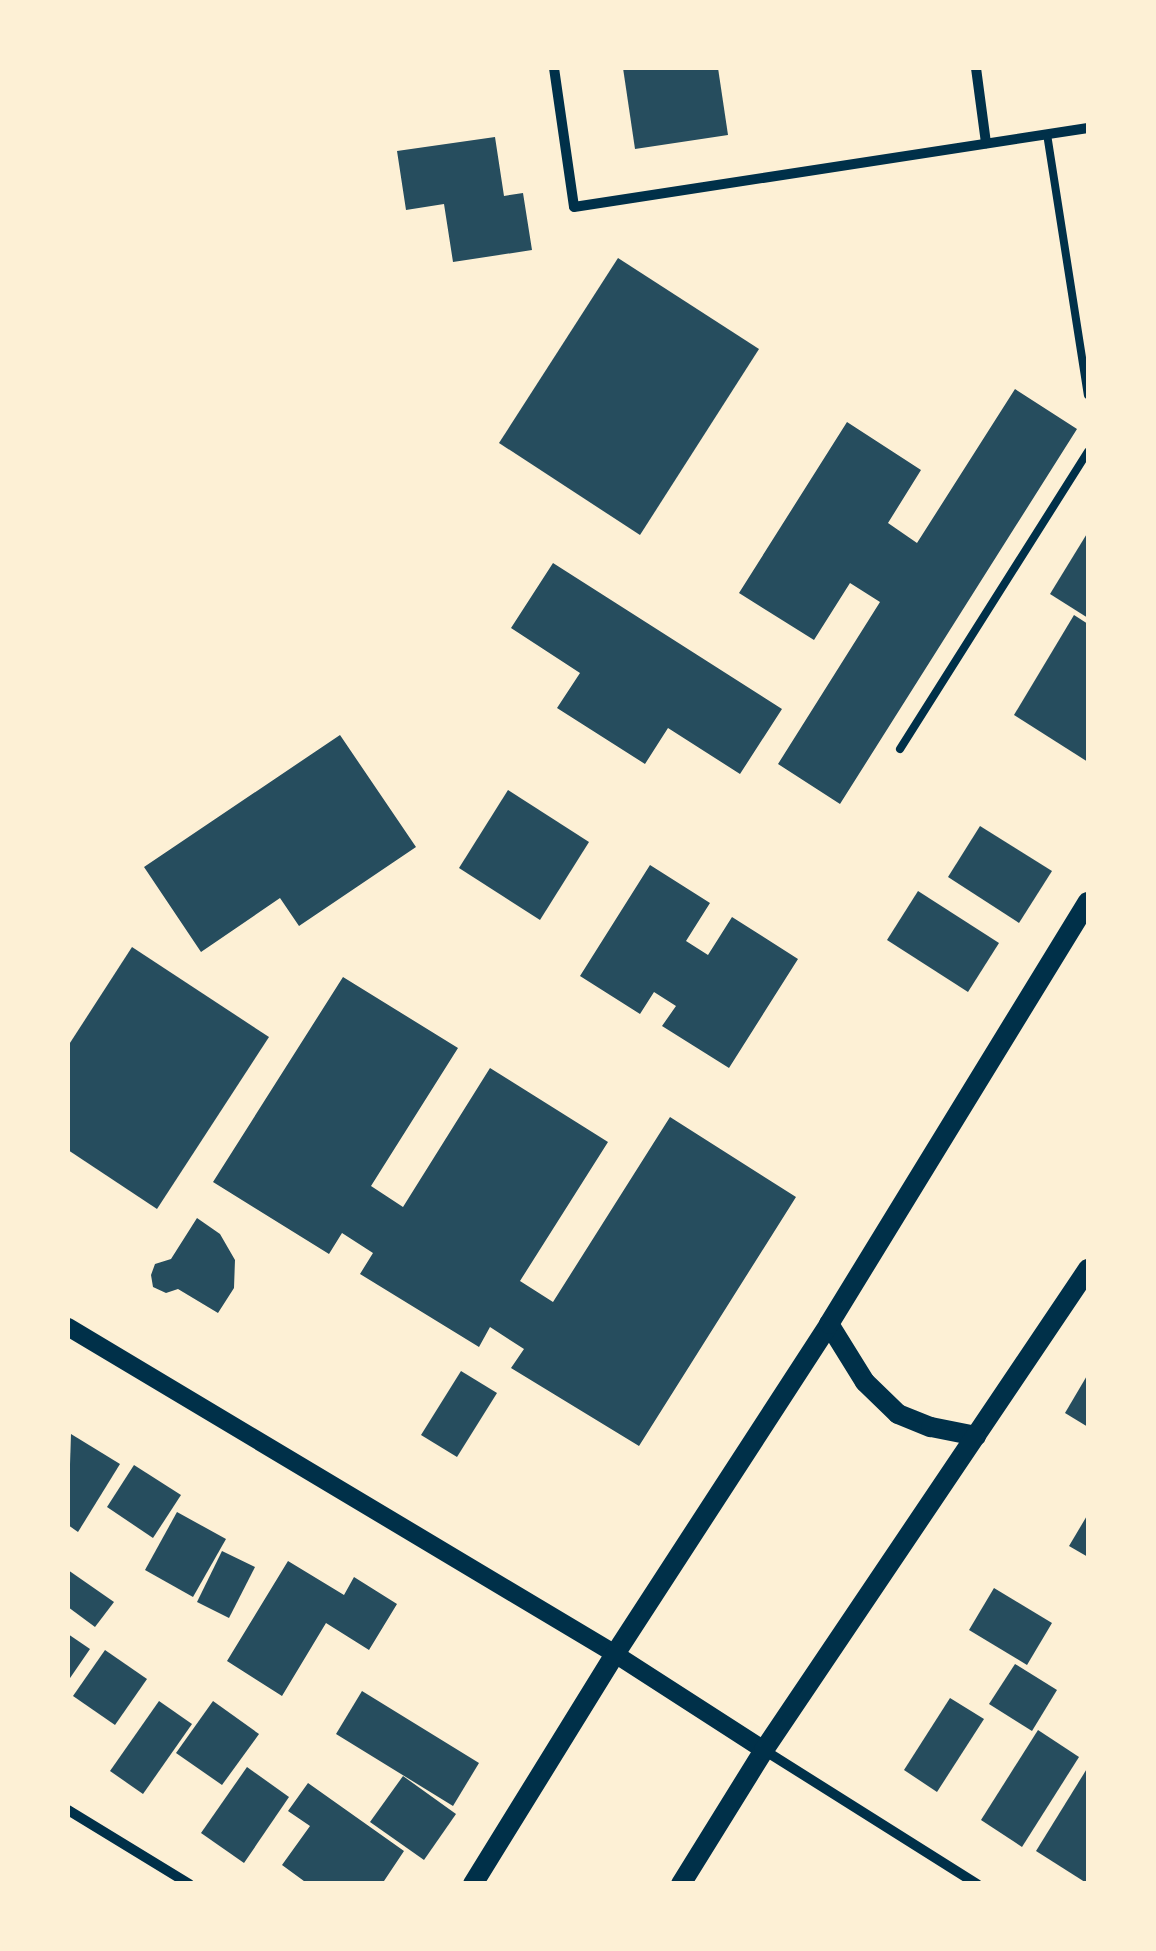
<!DOCTYPE html>
<style>
body{margin:0}
#map{position:relative;width:1156px;height:1951px;overflow:hidden;background:#fdf0d5;font-family:Ubuntu,sans-serif}
div>[style]{position:absolute}
[style*='--x']{left:calc(var(--x)*1px);top:calc(var(--y)*1px);width:calc(var(--w)*1px);rotate:calc(var(--a)*1deg)}
.building>*{inset:0;background:#264d5e}
.service>*{height:8px;margin:-4px;padding:0 4px;transform-origin:4px;border-radius:4px;background:#003049}
.minor>*{height:10px;margin:-5px;padding:0 5px;transform-origin:5px;border-radius:5px;background:#003049}
.tertiary>*{height:18px;margin:-9px;padding:0 9px;transform-origin:9px;border-radius:9px;background:#003049}
.secondary>*{height:20px;margin:-10px;padding:0 10px;transform-origin:10px;border-radius:10px;background:#003049}
span{translate:-50% -50%;white-space:nowrap;text-align:center;line-height:1.15;-webkit-text-stroke:9px #fdf0d5;paint-order:stroke}
.frame{position:absolute;inset:0;border:70px solid #fdf0d5;pointer-events:none}
</style>
<div id="map">
<div class="building">
<div style="clip-path:polygon(623px 68px,718px 68px,728px 135px,635px 149px)"></div>
<div style="clip-path:polygon(495px 137px,504px 196px,523px 193px,532px 250px,453px 262px,444px 204px,406px 210px,397px 151px)"></div>
<div style="clip-path:polygon(618px 258px,759px 349px,640px 535px,499px 443px)"></div>
<div style="clip-path:polygon(1015px 389px,1077px 429px,840px 804px,778px 764px,880px 602px,850px 583px,814px 640px,739px 593px,847px 422px,921px 470px,888px 523px,917px 543px)"></div>
<div style="clip-path:polygon(1088px 532px,1088px 618px,1050px 594px)"></div>
<div style="clip-path:polygon(553px 563px,782px 709px,740px 774px,668px 728px,645px 764px,557px 708px,580px 673px,511px 628px)"></div>
<div style="clip-path:polygon(1074px 615px,1088px 624px,1088px 762px,1014px 715px)"></div>
<div style="clip-path:polygon(340px 735px,416px 847px,299px 926px,280px 898px,201px 952px,144px 867px)"></div>
<div style="clip-path:polygon(508px 790px,589px 842px,540px 920px,459px 868px)"></div>
<div style="clip-path:polygon(980px 826px,1052px 871px,1019px 923px,948px 877px)"></div>
<div style="clip-path:polygon(650px 865px,710px 903px,686px 941px,708px 955px,732px 917px,798px 959px,729px 1068px,662px 1026px,676px 1006px,654px 992px,640px 1014px,580px 976px)"></div>
<div style="clip-path:polygon(918px 891px,999px 943px,968px 992px,887px 940px)"></div>
<div style="clip-path:polygon(132px 947px,269px 1037px,157px 1209px,68px 1150px,68px 1046px)"></div>
<div style="clip-path:polygon(343px 977px,458px 1048px,371px 1186px,403px 1207px,490px 1068px,608px 1142px,520px 1281px,553px 1302px,670px 1117px,796px 1197px,639px 1446px,511px 1368px,524px 1349px,490px 1327px,479px 1347px,360px 1274px,373px 1253px,342px 1233px,329px 1254px,213px 1182px)"></div>
<div style="clip-path:polygon(197px 1218px,220px 1234px,235px 1260px,234px 1288px,218px 1313px,178px 1289px,166px 1293px,153px 1287px,151px 1275px,155px 1264px,171px 1259px)"></div>
<div style="clip-path:polygon(461px 1371px,497px 1393px,457px 1457px,421px 1435px)"></div>
<div style="clip-path:polygon(1088px 1374px,1088px 1427px,1065px 1413px)"></div>
<div style="clip-path:polygon(71px 1434px,120px 1464px,78px 1532px,68px 1525px)"></div>
<div style="clip-path:polygon(134px 1465px,181px 1495px,153px 1538px,107px 1507px)"></div>
<div style="clip-path:polygon(177px 1512px,226px 1539px,193px 1597px,145px 1570px)"></div>
<div style="clip-path:polygon(1088px 1514px,1088px 1557px,1069px 1546px)"></div>
<div style="clip-path:polygon(222px 1551px,255px 1567px,229px 1618px,197px 1602px)"></div>
<div style="clip-path:polygon(288px 1561px,344px 1595px,354px 1577px,397px 1604px,369px 1650px,326px 1623px,282px 1696px,227px 1661px)"></div>
<div style="clip-path:polygon(68px 1570px,114px 1602px,95px 1627px,68px 1607px)"></div>
<div style="clip-path:polygon(994px 1588px,1052px 1623px,1027px 1665px,969px 1630px)"></div>
<div style="clip-path:polygon(68px 1634px,90px 1649px,68px 1681px)"></div>
<div style="clip-path:polygon(105px 1650px,147px 1679px,115px 1725px,73px 1696px)"></div>
<div style="clip-path:polygon(1015px 1664px,1057px 1690px,1032px 1731px,989px 1704px)"></div>
<div style="clip-path:polygon(362px 1691px,479px 1763px,453px 1806px,336px 1734px)"></div>
<div style="clip-path:polygon(950px 1698px,984px 1719px,937px 1792px,904px 1770px)"></div>
<div style="clip-path:polygon(159px 1701px,192px 1724px,143px 1794px,110px 1771px)"></div>
<div style="clip-path:polygon(213px 1701px,259px 1734px,222px 1785px,176px 1753px)"></div>
<div style="clip-path:polygon(1038px 1730px,1079px 1757px,1022px 1847px,981px 1820px)"></div>
<div style="clip-path:polygon(247px 1767px,289px 1797px,244px 1863px,201px 1833px)"></div>
<div style="clip-path:polygon(1088px 1767px,1088px 1884px,1036px 1851px)"></div>
<div style="clip-path:polygon(403px 1776px,456px 1814px,424px 1860px,370px 1822px)"></div>
<div style="clip-path:polygon(308px 1783px,404px 1851px,382px 1884px,308px 1884px,282px 1865px,310px 1826px,288px 1811px)"></div>
</div>
<div class="service">
<div style="--x:1047;--y:134;--w:264;--a:81.1"></div>
<div style="--x:900;--y:749;--w:352;--a:-57.7"></div>
</div>
<div class="minor">
<div style="--x:554;--y:68;--w:140;--a:81.8"></div>
<div style="--x:574;--y:207;--w:520;--a:-8.74"></div>
<div style="--x:976;--y:68;--w:76;--a:82.4"></div>
<div style="--x:764;--y:1750;--w:252;--a:32.2"></div>
<div style="--x:68;--y:1810;--w:142;--a:31.4"></div>
</div>
<div class="tertiary">
<div style="--x:68;--y:1327;--w:637;--a:30.87"></div>
<div style="--x:615;--y:1654;--w:177;--a:32.8"></div>
</div>
<div class="secondary">
<div style="--x:829;--y:1324;--w:68;--a:58.2"></div>
<div style="--x:865;--y:1382;--w:46;--a:44.1"></div>
<div style="--x:898;--y:1414;--w:35;--a:22"></div>
<div style="--x:931;--y:1427;--w:46;--a:11.3"></div>
<div style="--x:473;--y:1884;--w:270;--a:-58.3"></div>
<div style="--x:615;--y:1654;--w:393;--a:-57"></div>
<div style="--x:829;--y:1324;--w:495;--a:-58.5"></div>
<div style="--x:681;--y:1884;--w:158;--a:-58.2"></div>
<div style="--x:764;--y:1750;--w:580;--a:-56.04"></div>
</div>
<div class="frame"></div>
</div>
